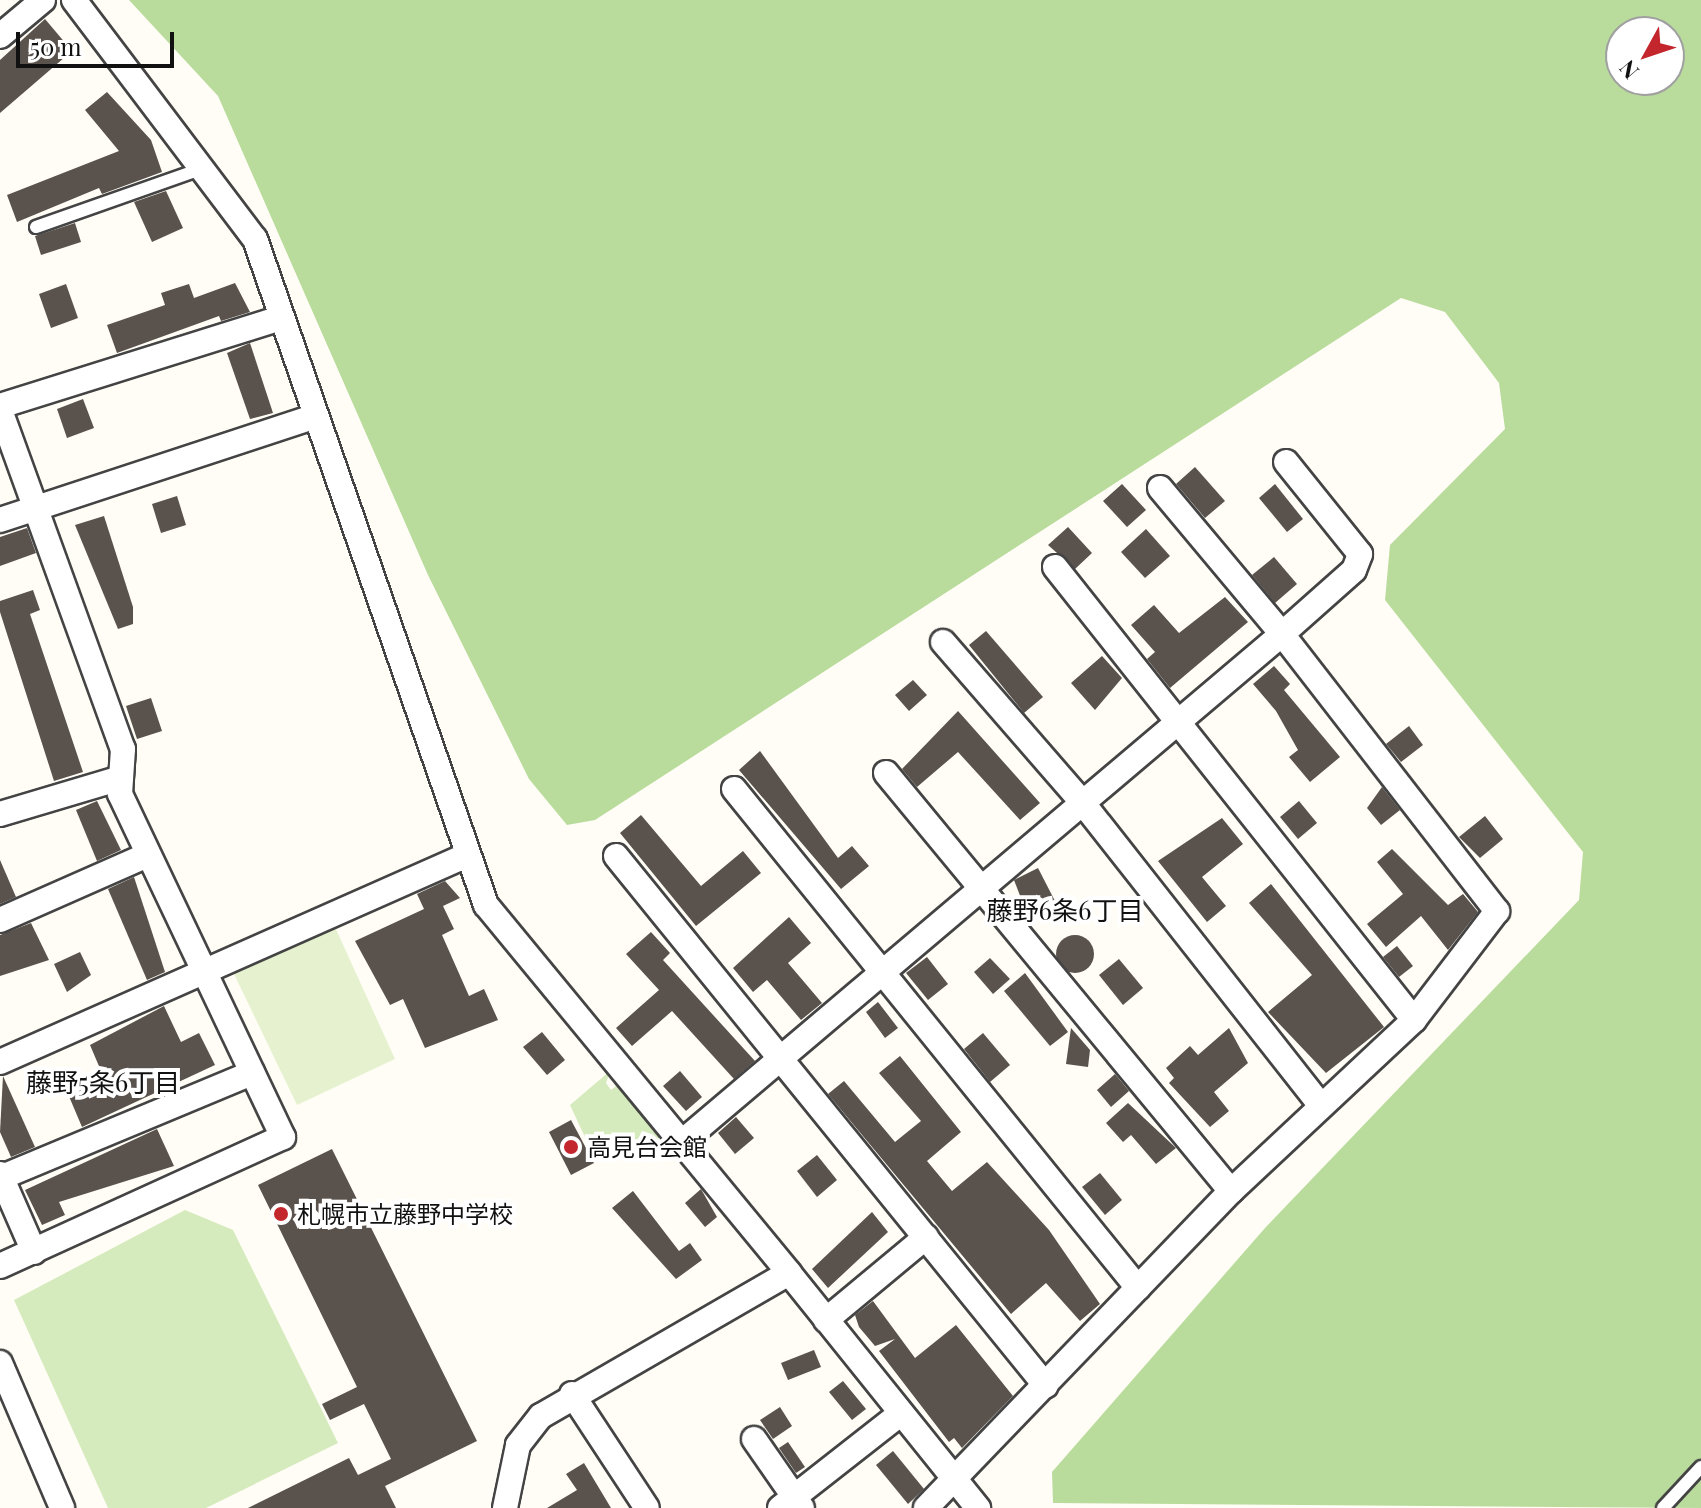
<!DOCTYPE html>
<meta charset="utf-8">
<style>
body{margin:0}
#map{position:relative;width:1701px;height:1508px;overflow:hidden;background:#fffdf5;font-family:"Playfair Display","Noto Sans JP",serif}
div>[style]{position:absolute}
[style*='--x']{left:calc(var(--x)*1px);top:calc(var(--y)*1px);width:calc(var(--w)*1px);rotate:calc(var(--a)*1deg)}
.green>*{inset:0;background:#d5ebbd}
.forest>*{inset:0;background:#b9dc9c}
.pitch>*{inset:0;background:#e6f2cf}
.building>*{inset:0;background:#5a524d}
.round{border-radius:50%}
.roads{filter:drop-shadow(2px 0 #444) drop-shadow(-2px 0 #444) drop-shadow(0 2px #444) drop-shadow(0 -2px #444)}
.service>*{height:12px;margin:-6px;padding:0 6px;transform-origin:6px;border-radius:6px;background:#fff}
.minor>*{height:24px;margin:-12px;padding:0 12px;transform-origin:12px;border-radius:12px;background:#fff}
.dots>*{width:22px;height:22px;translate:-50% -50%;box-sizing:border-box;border:4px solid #fff;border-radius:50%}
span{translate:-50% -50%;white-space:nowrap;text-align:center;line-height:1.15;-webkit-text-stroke:8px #fff;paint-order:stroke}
.poi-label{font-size:24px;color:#111}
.left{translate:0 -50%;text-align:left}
.neighbourhood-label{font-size:26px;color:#111}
.north{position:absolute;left:1605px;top:16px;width:80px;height:80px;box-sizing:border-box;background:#fff;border:2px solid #a0a0a0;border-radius:50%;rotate:230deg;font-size:22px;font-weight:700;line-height:32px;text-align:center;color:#111}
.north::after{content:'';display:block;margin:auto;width:28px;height:36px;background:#c4262e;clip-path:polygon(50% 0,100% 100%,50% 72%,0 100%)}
.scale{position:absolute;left:16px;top:32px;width:158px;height:36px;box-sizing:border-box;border:4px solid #111;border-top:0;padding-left:10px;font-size:24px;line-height:28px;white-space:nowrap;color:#111;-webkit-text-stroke:6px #fff;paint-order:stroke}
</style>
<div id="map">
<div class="green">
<div style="clip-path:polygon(610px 1071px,606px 1083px,611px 1090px,620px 1083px,668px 1139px,596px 1161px,570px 1105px)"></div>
<div style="clip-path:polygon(185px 1210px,233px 1230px,338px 1443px,206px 1508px,108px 1508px,14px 1300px)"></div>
</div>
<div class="forest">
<div style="clip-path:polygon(evenodd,129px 0,1701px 0,1701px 1508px,1053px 1503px,1052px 1472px,1265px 1228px,1579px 900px,1583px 852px,1385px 600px,1390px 545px,1505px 429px,1499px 383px,1445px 312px,1401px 298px,595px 820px,567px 825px,529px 779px,428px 575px,218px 96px,129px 0,1621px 32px,1669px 32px,1669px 80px,1621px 80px,1621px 32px)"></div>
</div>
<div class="pitch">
<div style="clip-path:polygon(335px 927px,395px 1059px,297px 1105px,234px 974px)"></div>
</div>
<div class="building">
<div style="clip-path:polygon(45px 19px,72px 51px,0 113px,0 60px)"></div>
<div style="clip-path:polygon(107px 92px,151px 140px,162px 172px,102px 194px,99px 188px,17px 222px,7px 195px,119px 151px,85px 110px)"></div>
<div style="clip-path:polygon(166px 191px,183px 228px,152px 242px,134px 202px)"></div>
<div style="clip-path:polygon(75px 223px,81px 242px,41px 255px,35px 236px)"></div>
<div style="clip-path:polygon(235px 283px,250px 312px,221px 321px,219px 316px,117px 353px,107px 325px,165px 305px,161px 293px,189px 284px,194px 298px)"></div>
<div style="clip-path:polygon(66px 284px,78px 318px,51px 328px,39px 294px)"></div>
<div style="clip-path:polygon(250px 343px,273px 413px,250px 419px,227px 353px)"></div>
<div style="clip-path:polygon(83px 399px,94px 428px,67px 438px,57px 409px)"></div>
<div style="clip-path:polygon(1195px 467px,1225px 501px,1205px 518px,1176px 484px)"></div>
<div style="clip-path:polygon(1122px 484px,1146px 510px,1127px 527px,1103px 501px)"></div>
<div style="clip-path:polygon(1275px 484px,1303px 519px,1287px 532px,1259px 498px)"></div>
<div style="clip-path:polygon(177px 496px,186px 525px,161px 533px,152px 504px)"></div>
<div style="clip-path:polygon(104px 516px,133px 607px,133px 624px,118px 629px,75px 525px)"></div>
<div style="clip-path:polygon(1068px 527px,1092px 553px,1075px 569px,1048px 545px)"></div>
<div style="clip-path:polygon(27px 528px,36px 553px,0 566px,0 537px)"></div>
<div style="clip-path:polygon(1146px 529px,1170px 556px,1145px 578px,1121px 552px)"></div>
<div style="clip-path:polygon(1274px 557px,1297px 584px,1275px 603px,1252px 575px)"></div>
<div style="clip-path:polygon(33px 590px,40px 610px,30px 614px,83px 772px,54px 781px,0 612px,0 601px)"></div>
<div style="clip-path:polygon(1225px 597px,1248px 622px,1170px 688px,1147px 659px,1155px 652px,1131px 625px,1154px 605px,1179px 633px)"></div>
<div style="clip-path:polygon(986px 631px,1043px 697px,1024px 713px,969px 645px)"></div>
<div style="clip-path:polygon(1102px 656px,1122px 678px,1095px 710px,1071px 683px)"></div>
<div style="clip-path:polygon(1274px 666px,1290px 684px,1284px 690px,1340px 757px,1310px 782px,1289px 757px,1298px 750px,1276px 711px,1253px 684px)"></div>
<div style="clip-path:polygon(913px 680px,927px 695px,909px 711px,895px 695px)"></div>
<div style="clip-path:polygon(151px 698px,162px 731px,137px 739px,126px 706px)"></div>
<div style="clip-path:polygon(958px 711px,1040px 803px,1020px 820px,958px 752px,917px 787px,902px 769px)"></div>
<div style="clip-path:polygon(1409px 726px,1423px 745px,1401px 762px,1386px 744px)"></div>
<div style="clip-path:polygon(760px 751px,838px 858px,852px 846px,869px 866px,841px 889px,739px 770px)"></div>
<div style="clip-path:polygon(1382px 787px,1400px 810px,1381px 825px,1367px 808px)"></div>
<div style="clip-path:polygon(97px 801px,121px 850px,97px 861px,76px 810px)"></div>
<div style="clip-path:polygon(1299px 801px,1317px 823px,1298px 839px,1280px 817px)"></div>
<div style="clip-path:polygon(641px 815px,701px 886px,743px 851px,761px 873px,696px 926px,620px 833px)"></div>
<div style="clip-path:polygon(1485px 816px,1503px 839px,1480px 858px,1459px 837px)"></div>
<div style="clip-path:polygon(1222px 818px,1243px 844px,1202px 877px,1226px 906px,1207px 922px,1158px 861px)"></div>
<div style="clip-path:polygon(1392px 849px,1448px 905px,1463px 894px,1478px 912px,1448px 950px,1421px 916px,1386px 947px,1367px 924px,1403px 894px,1377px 862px)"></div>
<div style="clip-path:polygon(0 860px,16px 897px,0 904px)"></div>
<div style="clip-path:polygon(1038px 868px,1057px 905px,1029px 919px,1014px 880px)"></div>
<div style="clip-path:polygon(134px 877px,165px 972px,147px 980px,108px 889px)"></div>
<div style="clip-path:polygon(445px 881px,460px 898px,443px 906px,454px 929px,442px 935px,469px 996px,484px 989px,498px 1020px,425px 1048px,403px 999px,390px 1005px,355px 941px,424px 909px,417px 894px)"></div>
<div style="clip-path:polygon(1271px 884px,1384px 1027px,1326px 1073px,1268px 1012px,1312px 975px,1249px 903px)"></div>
<div style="clip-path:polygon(789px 917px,811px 943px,788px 963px,822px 1003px,801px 1020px,767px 980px,753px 992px,733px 968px)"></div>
<div style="clip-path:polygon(31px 923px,49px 960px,0 976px,0 935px)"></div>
<div style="clip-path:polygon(651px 932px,670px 953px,663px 960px,755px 1061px,734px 1079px,672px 1011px,632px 1046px,616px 1028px,659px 990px,626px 954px)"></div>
<div class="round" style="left:1056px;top:935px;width:38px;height:38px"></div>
<div style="clip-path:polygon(1397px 946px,1413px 966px,1399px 977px,1383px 957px)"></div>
<div style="clip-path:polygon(80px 952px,91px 975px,67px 992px,54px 964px)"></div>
<div style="clip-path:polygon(927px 957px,948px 984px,928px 1000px,906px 973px)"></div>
<div style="clip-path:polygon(990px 958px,1010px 979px,993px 994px,974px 972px)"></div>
<div style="clip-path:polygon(1119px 959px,1143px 988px,1123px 1005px,1099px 975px)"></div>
<div style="clip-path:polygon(1025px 973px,1068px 1032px,1050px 1046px,1004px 991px)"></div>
<div style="clip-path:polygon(878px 1002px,898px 1028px,885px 1038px,866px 1012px)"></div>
<div style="clip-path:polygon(164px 1006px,181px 1042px,199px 1033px,215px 1065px,82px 1127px,68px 1094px,104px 1078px,90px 1045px)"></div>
<div style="clip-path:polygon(1071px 1028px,1090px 1050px,1088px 1067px,1066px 1064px)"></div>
<div style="clip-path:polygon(1229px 1028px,1248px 1063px,1214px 1092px,1229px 1111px,1210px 1127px,1169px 1083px,1174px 1078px,1166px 1068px,1190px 1046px,1198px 1055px)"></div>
<div style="clip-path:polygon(542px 1032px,565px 1060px,547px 1075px,523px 1047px)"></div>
<div style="clip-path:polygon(983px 1033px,1010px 1065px,990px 1082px,964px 1049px)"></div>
<div style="clip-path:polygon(900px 1056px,961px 1132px,927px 1161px,952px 1191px,987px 1162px,1049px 1230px,1100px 1304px,1080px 1321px,1046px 1283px,1011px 1314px,828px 1094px,844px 1081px,895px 1142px,921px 1121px,879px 1073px)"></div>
<div style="clip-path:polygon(680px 1071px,702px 1097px,686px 1111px,663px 1086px)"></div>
<div style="clip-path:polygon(1115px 1074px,1129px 1091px,1111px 1107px,1097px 1090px)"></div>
<div style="clip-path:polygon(3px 1076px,35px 1147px,11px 1157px,0 1132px)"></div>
<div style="clip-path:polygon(1128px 1103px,1176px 1148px,1156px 1164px,1131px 1135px,1123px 1142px,1106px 1123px)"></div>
<div style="clip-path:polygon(736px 1117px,754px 1138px,735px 1154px,718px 1133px)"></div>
<div style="clip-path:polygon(571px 1120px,594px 1163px,571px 1175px,549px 1132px)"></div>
<div style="clip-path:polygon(157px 1129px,174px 1166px,59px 1202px,65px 1215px,42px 1225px,25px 1190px)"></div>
<div style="clip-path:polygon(332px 1149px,477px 1441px,385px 1486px,396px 1508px,248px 1508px,349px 1458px,358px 1475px,391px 1459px,364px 1404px,330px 1420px,322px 1404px,357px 1387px,258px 1185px)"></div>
<div style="clip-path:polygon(817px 1155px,837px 1180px,817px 1197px,797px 1171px)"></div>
<div style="clip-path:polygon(1100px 1173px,1122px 1200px,1105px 1215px,1082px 1187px)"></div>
<div style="clip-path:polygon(701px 1189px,717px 1217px,705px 1227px,685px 1203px)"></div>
<div style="clip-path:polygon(633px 1191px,679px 1251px,690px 1243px,702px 1260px,676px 1279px,612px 1208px)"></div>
<div style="clip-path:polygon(872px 1212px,888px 1232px,828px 1288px,812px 1269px)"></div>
<div style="clip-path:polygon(873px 1301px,915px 1358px,956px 1325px,1013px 1396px,962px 1448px,954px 1438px,949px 1442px,879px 1351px,895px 1339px,875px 1346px,859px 1327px,855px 1315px)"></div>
<div style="clip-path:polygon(814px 1350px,821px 1367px,788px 1380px,781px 1363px)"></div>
<div style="clip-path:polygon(843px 1381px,866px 1409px,852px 1420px,829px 1392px)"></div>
<div style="clip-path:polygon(780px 1407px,792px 1426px,773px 1439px,760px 1420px)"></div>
<div style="clip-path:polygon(788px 1442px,805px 1467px,796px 1473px,779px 1448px)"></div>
<div style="clip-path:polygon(893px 1451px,924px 1489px,908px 1504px,876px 1465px)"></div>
<div style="clip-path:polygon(584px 1463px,611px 1508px,547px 1508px,577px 1490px,566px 1474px)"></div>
</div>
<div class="roads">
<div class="service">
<div style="--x:36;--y:227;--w:178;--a:-19.4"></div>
<div style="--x:1663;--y:1508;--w:56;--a:-47.2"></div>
</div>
<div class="minor">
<div style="--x:74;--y:0;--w:300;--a:52.9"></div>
<div style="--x:255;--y:239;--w:705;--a:70.87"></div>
<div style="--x:486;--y:905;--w:477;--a:50.5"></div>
<div style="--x:0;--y:36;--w:56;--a:-39.9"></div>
<div style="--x:0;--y:406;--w:294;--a:-17.4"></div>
<div style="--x:0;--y:410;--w:361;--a:70.1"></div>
<div style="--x:123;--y:749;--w:45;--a:93.8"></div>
<div style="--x:120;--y:794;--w:380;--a:64.6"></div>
<div style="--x:283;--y:1137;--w:311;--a:155.5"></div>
<div style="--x:1160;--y:488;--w:190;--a:50.1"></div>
<div style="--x:1282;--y:634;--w:96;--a:-41.6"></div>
<div style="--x:1354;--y:570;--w:17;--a:-69"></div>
<div style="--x:1360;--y:554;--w:118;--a:-128.8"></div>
<div style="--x:0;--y:520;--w:330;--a:-18.2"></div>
<div style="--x:1055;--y:567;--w:578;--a:51.6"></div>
<div style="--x:943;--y:642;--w:212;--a:49"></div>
<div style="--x:1082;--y:802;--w:385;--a:51.8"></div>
<div style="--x:886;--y:773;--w:542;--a:50.47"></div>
<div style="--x:734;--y:789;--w:642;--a:51.01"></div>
<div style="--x:0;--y:814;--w:126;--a:-16.6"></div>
<div style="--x:616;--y:856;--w:682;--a:50.95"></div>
<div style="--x:0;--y:920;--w:158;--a:-23.8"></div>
<div style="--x:0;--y:1062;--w:509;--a:-23.89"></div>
<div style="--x:682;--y:1142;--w:786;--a:-40.25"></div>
<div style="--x:1282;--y:634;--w:351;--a:52.2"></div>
<div style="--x:1497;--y:911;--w:137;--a:127.3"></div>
<div style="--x:1414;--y:1020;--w:250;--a:136.9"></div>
<div style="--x:1231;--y:1191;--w:440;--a:133.9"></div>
<div style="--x:0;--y:1174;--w:85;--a:66.4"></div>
<div style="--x:2;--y:1177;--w:271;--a:-22.6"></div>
<div style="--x:826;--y:1320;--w:130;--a:-39.7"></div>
<div style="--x:0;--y:1363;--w:158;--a:66.8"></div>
<div style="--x:572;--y:1394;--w:136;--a:56.7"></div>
<div style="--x:754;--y:1439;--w:84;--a:55.2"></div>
<div style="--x:505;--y:1508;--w:64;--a:-78.3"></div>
<div style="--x:518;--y:1445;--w:37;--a:-52"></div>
<div style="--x:541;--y:1416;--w:286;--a:-30"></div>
<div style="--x:789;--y:1273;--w:302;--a:51.2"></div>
<div style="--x:780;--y:1508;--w:152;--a:-38.1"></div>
</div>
</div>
<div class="dots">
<div style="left:571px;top:1147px;background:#c4262e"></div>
<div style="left:281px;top:1214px;background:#c4262e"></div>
</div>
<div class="poi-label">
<span class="left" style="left:587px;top:1147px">高見台会館</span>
<span class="left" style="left:297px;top:1214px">札幌市立藤野中学校</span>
</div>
<div class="neighbourhood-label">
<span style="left:1065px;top:910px">藤野6条6丁目</span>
<span style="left:103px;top:1082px">藤野5条6丁目</span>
</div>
<div class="north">N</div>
<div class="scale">50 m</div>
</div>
